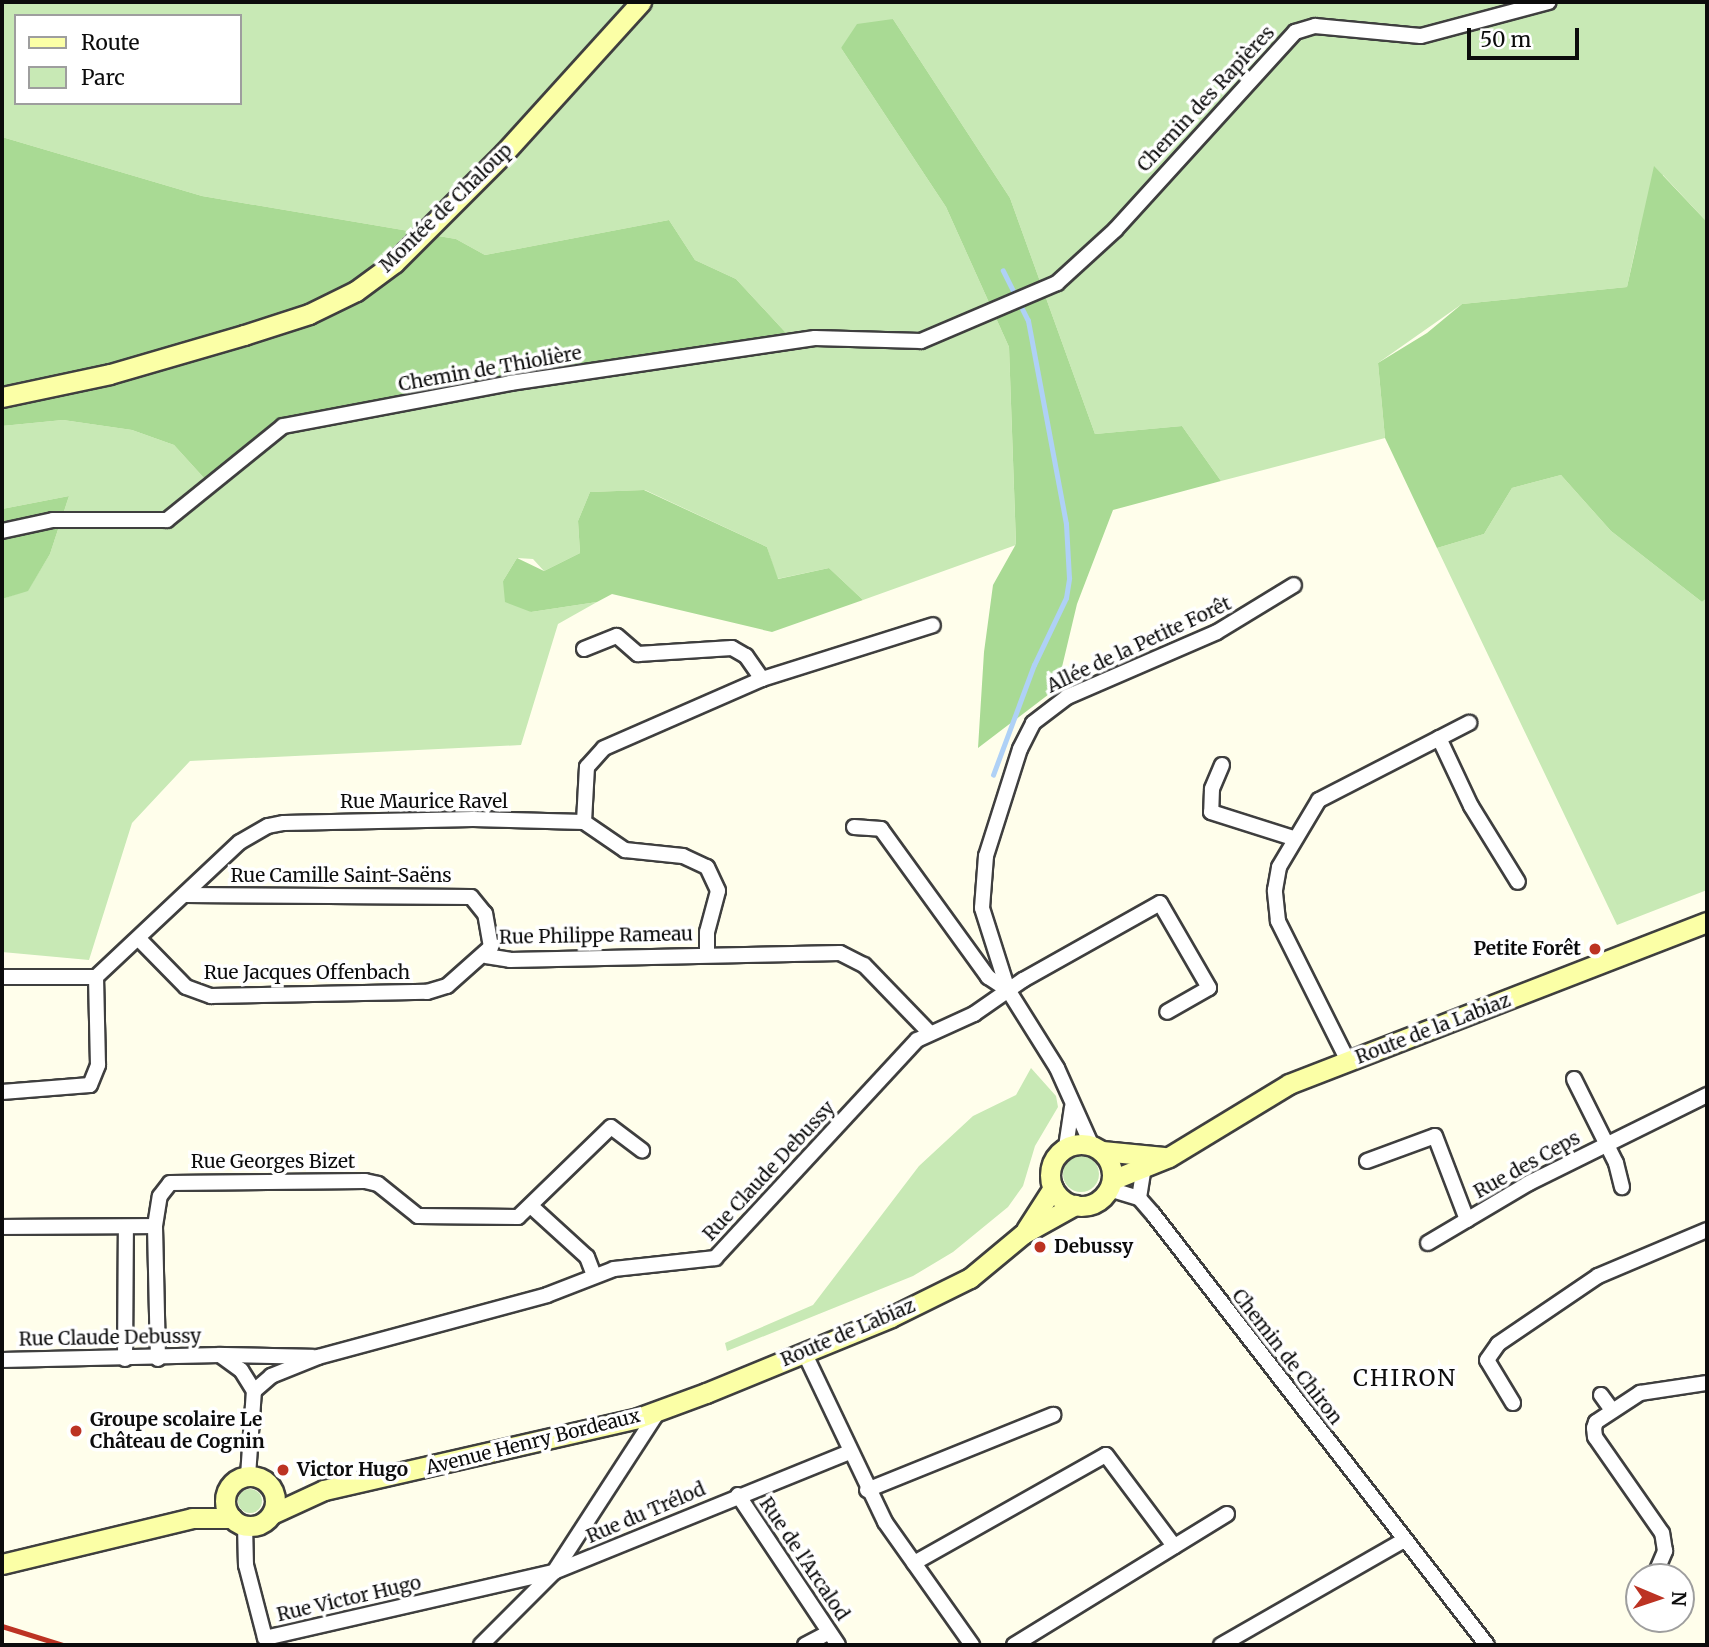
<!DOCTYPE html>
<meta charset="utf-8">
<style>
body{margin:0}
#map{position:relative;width:1709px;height:1647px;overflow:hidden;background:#fffeeb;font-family:Merriweather,serif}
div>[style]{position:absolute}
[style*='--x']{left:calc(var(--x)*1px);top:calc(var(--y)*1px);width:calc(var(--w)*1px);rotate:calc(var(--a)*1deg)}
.green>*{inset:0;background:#c8e9b5}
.round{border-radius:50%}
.forest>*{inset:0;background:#a9da94}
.stream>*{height:4.5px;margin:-2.25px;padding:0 2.25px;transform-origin:2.25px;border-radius:2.25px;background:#afd1f6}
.roads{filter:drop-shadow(2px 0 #3f3f3f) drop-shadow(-2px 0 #3f3f3f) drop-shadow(0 2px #3f3f3f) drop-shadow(0 -2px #3f3f3f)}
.minor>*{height:14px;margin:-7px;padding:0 7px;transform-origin:7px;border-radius:7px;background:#fff}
.secondary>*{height:19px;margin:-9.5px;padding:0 9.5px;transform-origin:9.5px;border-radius:9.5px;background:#fbffa6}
.secondary>.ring{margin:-9.5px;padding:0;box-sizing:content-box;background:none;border:19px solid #fbffa6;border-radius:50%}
.rail>*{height:4.5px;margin:-2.25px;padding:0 2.25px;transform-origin:2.25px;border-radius:2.25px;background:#bc3323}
.dots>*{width:19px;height:19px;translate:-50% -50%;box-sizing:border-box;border:4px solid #fff;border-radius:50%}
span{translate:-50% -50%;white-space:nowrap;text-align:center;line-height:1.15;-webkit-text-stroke:7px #fff;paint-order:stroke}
.street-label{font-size:19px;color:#0c0c0c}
.poi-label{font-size:19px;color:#0c0c0c;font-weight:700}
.right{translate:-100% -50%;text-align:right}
.left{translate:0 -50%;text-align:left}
.quarter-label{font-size:23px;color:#0c0c0c;letter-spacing:2px}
.frame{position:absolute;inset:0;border:4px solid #0c0c0c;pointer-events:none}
.legend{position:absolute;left:14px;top:14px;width:228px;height:91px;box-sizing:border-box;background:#fff;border:2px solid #9e9e9e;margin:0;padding:9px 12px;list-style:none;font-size:21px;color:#0c0c0c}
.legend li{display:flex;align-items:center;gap:14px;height:35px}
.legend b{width:35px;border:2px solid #9e9e9e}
.north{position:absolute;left:1625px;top:1563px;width:70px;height:70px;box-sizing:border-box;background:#fff;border:2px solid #9e9e9e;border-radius:50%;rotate:92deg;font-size:19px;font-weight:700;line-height:28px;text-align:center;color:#0c0c0c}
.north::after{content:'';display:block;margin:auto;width:24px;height:32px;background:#bc3323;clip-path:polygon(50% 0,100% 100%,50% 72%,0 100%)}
.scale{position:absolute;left:1467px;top:28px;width:112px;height:32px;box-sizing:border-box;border:4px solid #0c0c0c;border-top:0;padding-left:9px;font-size:21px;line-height:24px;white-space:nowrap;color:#0c0c0c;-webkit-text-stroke:5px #fff;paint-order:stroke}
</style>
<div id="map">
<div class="green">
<div style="clip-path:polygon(evenodd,2px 2px,1707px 2px,1707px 222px,1663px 175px,1637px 241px,1627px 287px,1462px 304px,1378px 363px,1385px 438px,1221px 481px,1182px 426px,1095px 434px,1010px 198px,893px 19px,841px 48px,946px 207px,1009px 347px,1016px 545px,863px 600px,829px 568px,777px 579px,767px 547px,645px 490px,590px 492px,578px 521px,580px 553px,544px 571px,533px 559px,517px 558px,503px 581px,531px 612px,597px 602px,558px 624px,521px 745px,190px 761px,132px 823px,89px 960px,2px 952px,2px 599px,28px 590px,50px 554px,69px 496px,2px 509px,2px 426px,63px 420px,132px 430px,174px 445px,204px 478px,283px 418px,786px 333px,736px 279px,695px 260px,669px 220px,485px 255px,456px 239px,202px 196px,2px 137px,2px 2px,16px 16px,240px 16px,240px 103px,16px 103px,16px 16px)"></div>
<div style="clip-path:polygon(1561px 475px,1611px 531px,1702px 602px,1707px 598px,1707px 890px,1617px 925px,1437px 548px,1484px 534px,1512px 488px)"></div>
<div style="clip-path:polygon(1031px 1068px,1056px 1096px,1058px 1107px,1035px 1146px,1023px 1186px,1008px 1207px,953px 1252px,913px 1276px,727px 1351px,725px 1343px,813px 1305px,919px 1166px,973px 1116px,1016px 1095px)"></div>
<div class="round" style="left:1063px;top:1156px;width:36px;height:36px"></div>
<div class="round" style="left:238px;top:1489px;width:24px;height:24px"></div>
</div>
<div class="forest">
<div style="clip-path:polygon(893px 19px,1010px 198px,1095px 434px,1182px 426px,1221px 481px,1113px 510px,1077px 604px,1057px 688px,978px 748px,984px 652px,993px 585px,1016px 544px,1009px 347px,946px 207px,841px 48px,857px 24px)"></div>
<div style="clip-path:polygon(2px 137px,202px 196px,456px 239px,485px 255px,669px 220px,695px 260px,736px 279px,786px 333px,283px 418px,204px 478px,174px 445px,132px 430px,63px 420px,2px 426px)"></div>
<div style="clip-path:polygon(1654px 166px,1707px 222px,1707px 598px,1702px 602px,1611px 531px,1561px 475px,1512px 488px,1484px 534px,1437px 548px,1385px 438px,1378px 363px,1427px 333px,1462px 304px,1627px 287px)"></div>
<div style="clip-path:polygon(644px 490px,767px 547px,778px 579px,829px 568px,863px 600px,772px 632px,612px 594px,597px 602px,531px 612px,505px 602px,503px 581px,517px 558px,544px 571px,580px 553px,578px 521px,590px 492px)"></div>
<div style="clip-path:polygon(69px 496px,50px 554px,28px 591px,2px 599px,2px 509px)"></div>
</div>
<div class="stream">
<div style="--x:993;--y:775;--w:117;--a:-69.6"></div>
<div style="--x:1034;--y:665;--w:74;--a:-64.5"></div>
<div style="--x:1066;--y:598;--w:20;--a:-81"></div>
<div style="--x:1069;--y:578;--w:54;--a:-93.2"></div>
<div style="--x:1066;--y:524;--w:207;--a:-100.6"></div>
<div style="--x:1028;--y:321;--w:56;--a:-116.6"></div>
</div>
<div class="roads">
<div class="minor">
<div style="--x:2;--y:531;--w:52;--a:-12.2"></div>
<div style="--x:53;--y:520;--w:114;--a:0"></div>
<div style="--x:167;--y:520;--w:149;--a:-39"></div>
<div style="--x:283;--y:426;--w:231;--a:-10.7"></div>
<div style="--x:510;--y:383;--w:308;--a:-8.4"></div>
<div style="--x:815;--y:338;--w:106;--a:1.6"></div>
<div style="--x:921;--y:341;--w:148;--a:-23.1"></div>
<div style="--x:1057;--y:283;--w:79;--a:-42.4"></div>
<div style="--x:1115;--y:230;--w:268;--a:-47.7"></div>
<div style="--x:1295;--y:32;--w:21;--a:-17"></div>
<div style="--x:1315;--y:26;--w:106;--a:5.4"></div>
<div style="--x:1421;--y:36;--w:132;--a:-14.9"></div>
<div style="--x:584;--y:649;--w:35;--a:-22"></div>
<div style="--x:617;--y:636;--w:28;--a:41"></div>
<div style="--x:638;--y:654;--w:94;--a:-3.7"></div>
<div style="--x:732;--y:648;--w:16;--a:30"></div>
<div style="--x:746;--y:656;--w:28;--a:55"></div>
<div style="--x:1439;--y:738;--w:75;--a:64.8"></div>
<div style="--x:1471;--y:806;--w:89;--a:58.3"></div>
<div style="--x:1222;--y:765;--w:26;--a:113"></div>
<div style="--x:1212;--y:789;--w:23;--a:92"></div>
<div style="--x:1211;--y:812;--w:86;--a:17.6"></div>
<div style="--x:584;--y:822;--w:55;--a:-86.9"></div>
<div style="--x:587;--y:767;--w:25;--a:-48"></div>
<div style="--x:604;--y:748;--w:172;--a:-23.6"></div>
<div style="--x:762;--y:679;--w:179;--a:-17.5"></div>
<div style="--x:854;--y:827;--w:27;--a:4"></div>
<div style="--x:881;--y:829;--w:183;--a:54.1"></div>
<div style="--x:988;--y:977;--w:24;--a:33"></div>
<div style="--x:139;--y:939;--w:67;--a:45.6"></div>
<div style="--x:186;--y:987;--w:27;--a:20"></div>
<div style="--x:211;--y:996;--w:216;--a:-1.1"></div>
<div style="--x:427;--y:992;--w:21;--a:-17"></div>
<div style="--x:447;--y:986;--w:59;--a:-41.6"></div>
<div style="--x:491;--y:947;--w:34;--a:-100"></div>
<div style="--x:485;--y:914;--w:22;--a:-129"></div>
<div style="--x:471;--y:897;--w:285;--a:-179.6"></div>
<div style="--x:486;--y:956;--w:24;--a:9"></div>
<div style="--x:510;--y:960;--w:330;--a:-1.2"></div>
<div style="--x:840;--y:953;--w:27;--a:27"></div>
<div style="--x:864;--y:965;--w:92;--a:45.9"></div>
<div style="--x:2;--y:977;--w:94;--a:0"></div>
<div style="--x:96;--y:977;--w:197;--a:-43.2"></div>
<div style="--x:240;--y:842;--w:32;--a:-30"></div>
<div style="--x:268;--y:826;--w:16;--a:-11"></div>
<div style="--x:284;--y:823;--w:189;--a:-1.2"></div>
<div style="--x:473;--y:819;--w:111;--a:1.5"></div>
<div style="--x:584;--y:822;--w:50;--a:34.3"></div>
<div style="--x:625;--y:850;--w:58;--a:5.9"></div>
<div style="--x:683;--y:856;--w:26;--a:25"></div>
<div style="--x:707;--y:867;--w:26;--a:65"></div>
<div style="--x:718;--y:891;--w:42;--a:105"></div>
<div style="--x:707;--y:932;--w:22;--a:90"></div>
<div style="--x:1348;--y:1061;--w:157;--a:-116.6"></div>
<div style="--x:1278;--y:921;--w:31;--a:-96"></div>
<div style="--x:1275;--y:890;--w:23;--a:-80"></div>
<div style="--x:1279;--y:867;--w:78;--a:-59.2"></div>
<div style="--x:1319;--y:800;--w:169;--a:-27.2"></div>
<div style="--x:1574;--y:1079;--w:94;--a:63.4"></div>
<div style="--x:1616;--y:1163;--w:25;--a:76"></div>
<div style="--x:2;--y:1092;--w:88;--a:-4.5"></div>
<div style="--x:90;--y:1085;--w:22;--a:-68"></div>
<div style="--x:98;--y:1065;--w:88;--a:-91.3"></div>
<div style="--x:1092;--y:1146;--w:85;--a:-114.2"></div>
<div style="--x:1057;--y:1068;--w:92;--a:-122.1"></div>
<div style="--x:1008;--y:990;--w:86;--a:-107.6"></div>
<div style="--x:982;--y:908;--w:52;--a:-85.6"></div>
<div style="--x:986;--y:856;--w:112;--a:-72.4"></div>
<div style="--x:1020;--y:749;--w:29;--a:-63"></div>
<div style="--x:1033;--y:723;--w:43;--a:-37.4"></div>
<div style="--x:1067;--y:697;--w:163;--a:-23.4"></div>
<div style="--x:1217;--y:632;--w:90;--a:-31.4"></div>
<div style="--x:1066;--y:1147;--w:40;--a:-81.5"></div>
<div style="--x:1367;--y:1161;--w:72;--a:-20.2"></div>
<div style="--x:1435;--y:1136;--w:90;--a:69.1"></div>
<div style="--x:1109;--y:1189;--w:31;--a:17"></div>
<div style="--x:1139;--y:1198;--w:21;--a:49"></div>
<div style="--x:1153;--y:1214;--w:545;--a:52.23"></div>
<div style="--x:1139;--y:1198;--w:30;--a:-81"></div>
<div style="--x:532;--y:1207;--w:74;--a:42.3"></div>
<div style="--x:587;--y:1257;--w:19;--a:69"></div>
<div style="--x:2;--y:1227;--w:153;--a:-0.4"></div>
<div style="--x:1428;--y:1243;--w:117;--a:-30.7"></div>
<div style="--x:1529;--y:1183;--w:199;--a:-26.3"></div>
<div style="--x:804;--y:1352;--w:188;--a:64.5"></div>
<div style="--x:885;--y:1522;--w:151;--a:54.7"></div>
<div style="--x:220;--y:1355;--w:93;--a:1.2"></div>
<div style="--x:125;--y:1359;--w:132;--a:-89.6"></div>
<div style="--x:158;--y:1359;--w:133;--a:-91.3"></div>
<div style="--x:155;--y:1226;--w:30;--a:-81"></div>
<div style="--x:160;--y:1196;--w:16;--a:-52"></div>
<div style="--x:170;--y:1183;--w:195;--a:-0.6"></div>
<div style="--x:365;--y:1181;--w:13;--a:13"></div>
<div style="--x:378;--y:1184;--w:51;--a:38.7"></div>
<div style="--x:418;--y:1216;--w:100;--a:0.6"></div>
<div style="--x:518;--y:1217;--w:129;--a:-44.1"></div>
<div style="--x:611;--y:1127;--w:39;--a:37"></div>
<div style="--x:2;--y:1360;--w:218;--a:-1.3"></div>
<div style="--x:220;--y:1355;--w:26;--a:36"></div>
<div style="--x:241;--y:1370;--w:25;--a:58"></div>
<div style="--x:1601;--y:1395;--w:19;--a:54"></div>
<div style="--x:1513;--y:1403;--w:50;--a:-121.2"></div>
<div style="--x:1487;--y:1360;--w:19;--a:-55"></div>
<div style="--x:1498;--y:1344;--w:121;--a:-34.2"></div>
<div style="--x:1598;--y:1276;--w:118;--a:-22.9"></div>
<div style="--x:248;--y:1476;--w:85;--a:-86"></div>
<div style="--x:254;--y:1391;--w:23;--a:-41"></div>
<div style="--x:271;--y:1376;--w:51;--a:-22"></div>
<div style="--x:318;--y:1357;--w:237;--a:-15.1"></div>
<div style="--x:547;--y:1295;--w:72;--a:-21.2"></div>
<div style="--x:614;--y:1269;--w:102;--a:-6.2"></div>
<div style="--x:715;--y:1258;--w:297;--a:-47.2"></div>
<div style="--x:917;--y:1040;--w:63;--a:-24.5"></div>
<div style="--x:974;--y:1014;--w:60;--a:-34.8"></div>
<div style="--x:1023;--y:980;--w:157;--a:-29.3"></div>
<div style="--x:1160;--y:903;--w:98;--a:60"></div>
<div style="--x:1209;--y:988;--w:48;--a:150.3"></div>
<div style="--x:867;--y:1490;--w:201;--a:-22"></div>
<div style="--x:738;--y:1495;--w:180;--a:56.3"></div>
<div style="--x:245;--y:1525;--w:40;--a:88.6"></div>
<div style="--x:246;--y:1565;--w:75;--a:75.4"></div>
<div style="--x:265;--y:1638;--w:296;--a:-12.9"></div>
<div style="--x:554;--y:1572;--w:194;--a:-57"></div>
<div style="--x:914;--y:1563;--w:220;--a:-29.4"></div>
<div style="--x:1106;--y:1455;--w:114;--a:53.2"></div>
<div style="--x:1657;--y:1570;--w:21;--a:-67"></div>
<div style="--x:1665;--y:1551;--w:18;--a:-99"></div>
<div style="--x:1662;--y:1533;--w:117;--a:-124.9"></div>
<div style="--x:1595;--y:1437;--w:9;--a:-96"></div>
<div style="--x:1594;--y:1428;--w:6;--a:-72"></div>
<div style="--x:1596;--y:1422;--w:53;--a:-33.4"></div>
<div style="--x:1640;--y:1393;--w:68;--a:-8.5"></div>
<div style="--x:481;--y:1645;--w:103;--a:-45"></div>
<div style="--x:554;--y:1572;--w:318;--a:-22.1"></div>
<div style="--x:805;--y:1645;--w:27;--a:-28"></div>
<div style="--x:1014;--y:1645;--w:250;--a:-31.6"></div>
<div style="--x:1221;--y:1645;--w:211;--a:-29.8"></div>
</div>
<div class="secondary">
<div style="--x:2;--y:397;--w:110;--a:-12"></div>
<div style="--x:110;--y:374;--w:140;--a:-16.2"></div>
<div style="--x:244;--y:335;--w:68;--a:-17.9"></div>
<div style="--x:309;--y:314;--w:52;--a:-26.1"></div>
<div style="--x:356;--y:291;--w:47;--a:-36.4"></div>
<div style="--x:394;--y:263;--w:156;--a:-45"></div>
<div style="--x:504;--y:153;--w:204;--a:-47.8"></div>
<div class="ring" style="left:1050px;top:1144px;width:43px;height:43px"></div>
<div style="--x:1102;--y:1151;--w:62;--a:5.5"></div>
<div style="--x:1112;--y:1180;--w:61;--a:-22"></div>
<div style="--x:1169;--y:1157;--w:140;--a:-31.3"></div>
<div style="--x:1289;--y:1084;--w:448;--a:-21.2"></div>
<div style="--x:1026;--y:1230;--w:50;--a:-57.3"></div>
<div class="ring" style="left:225px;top:1476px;width:31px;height:31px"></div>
<div style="--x:272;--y:1514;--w:57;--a:-24.8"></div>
<div style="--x:324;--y:1490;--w:322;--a:-12.9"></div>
<div style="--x:638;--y:1418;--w:72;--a:-20.2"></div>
<div style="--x:706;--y:1393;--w:200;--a:-22.3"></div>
<div style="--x:891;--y:1317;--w:88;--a:-26.3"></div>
<div style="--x:970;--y:1278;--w:69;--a:-39.7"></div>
<div style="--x:1023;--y:1234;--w:60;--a:-29.1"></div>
<div style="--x:2;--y:1564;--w:195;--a:-13.6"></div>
<div style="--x:192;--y:1518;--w:40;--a:0"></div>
</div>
</div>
<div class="rail">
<div style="--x:2;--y:1626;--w:64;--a:17.3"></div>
</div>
<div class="dots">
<div style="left:1595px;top:949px;background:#bc3323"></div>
<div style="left:1040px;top:1247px;background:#bc3323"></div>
<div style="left:76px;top:1431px;background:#bc3323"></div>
<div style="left:283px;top:1470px;background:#bc3323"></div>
</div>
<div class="street-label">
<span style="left:1206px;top:99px;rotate:-47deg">Chemin des Rapières</span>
<span style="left:446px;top:208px;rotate:-44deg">Montée de Chaloup</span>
<span style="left:490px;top:369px;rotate:-10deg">Chemin de Thiolière</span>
<span style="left:1139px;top:645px;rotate:-25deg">Allée de la Petite Forêt</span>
<span style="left:424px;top:802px">Rue Maurice Ravel</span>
<span style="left:341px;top:876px">Rue Camille Saint-Saëns</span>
<span style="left:596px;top:936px;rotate:-1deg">Rue Philippe Rameau</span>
<span style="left:307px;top:973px">Rue Jacques Offenbach</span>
<span style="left:1433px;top:1029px;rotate:-21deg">Route de la Labiaz</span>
<span style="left:273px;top:1162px">Rue Georges Bizet</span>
<span style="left:1527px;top:1165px;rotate:-29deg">Rue des Ceps</span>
<span style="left:769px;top:1171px;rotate:-47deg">Rue Claude Debussy</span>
<span style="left:848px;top:1333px;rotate:-23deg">Route de Labiaz</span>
<span style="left:110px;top:1338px;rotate:-1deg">Rue Claude Debussy</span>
<span style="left:1287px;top:1357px;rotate:52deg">Chemin de Chiron</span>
<span style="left:533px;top:1442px;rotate:-14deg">Avenue Henry Bordeaux</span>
<span style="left:646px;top:1513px;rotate:-23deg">Rue du Trélod</span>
<span style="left:804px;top:1559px;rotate:56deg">Rue de l'Arcalod</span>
<span style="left:349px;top:1599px;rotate:-13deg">Rue Victor Hugo</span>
</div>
<div class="poi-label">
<span class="right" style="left:1581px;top:949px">Petite Forêt</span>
<span class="left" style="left:1054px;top:1247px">Debussy</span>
<span class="left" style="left:90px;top:1431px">Groupe scolaire Le<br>Château de Cognin</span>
<span class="left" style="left:297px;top:1470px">Victor Hugo</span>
</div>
<div class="quarter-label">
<span style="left:1405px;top:1378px">CHIRON</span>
</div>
<div class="frame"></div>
<ul class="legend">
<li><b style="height:9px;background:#fbffa6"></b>Route</li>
<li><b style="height:19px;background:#c8e9b5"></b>Parc</li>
</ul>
<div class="north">N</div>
<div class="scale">50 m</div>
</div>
